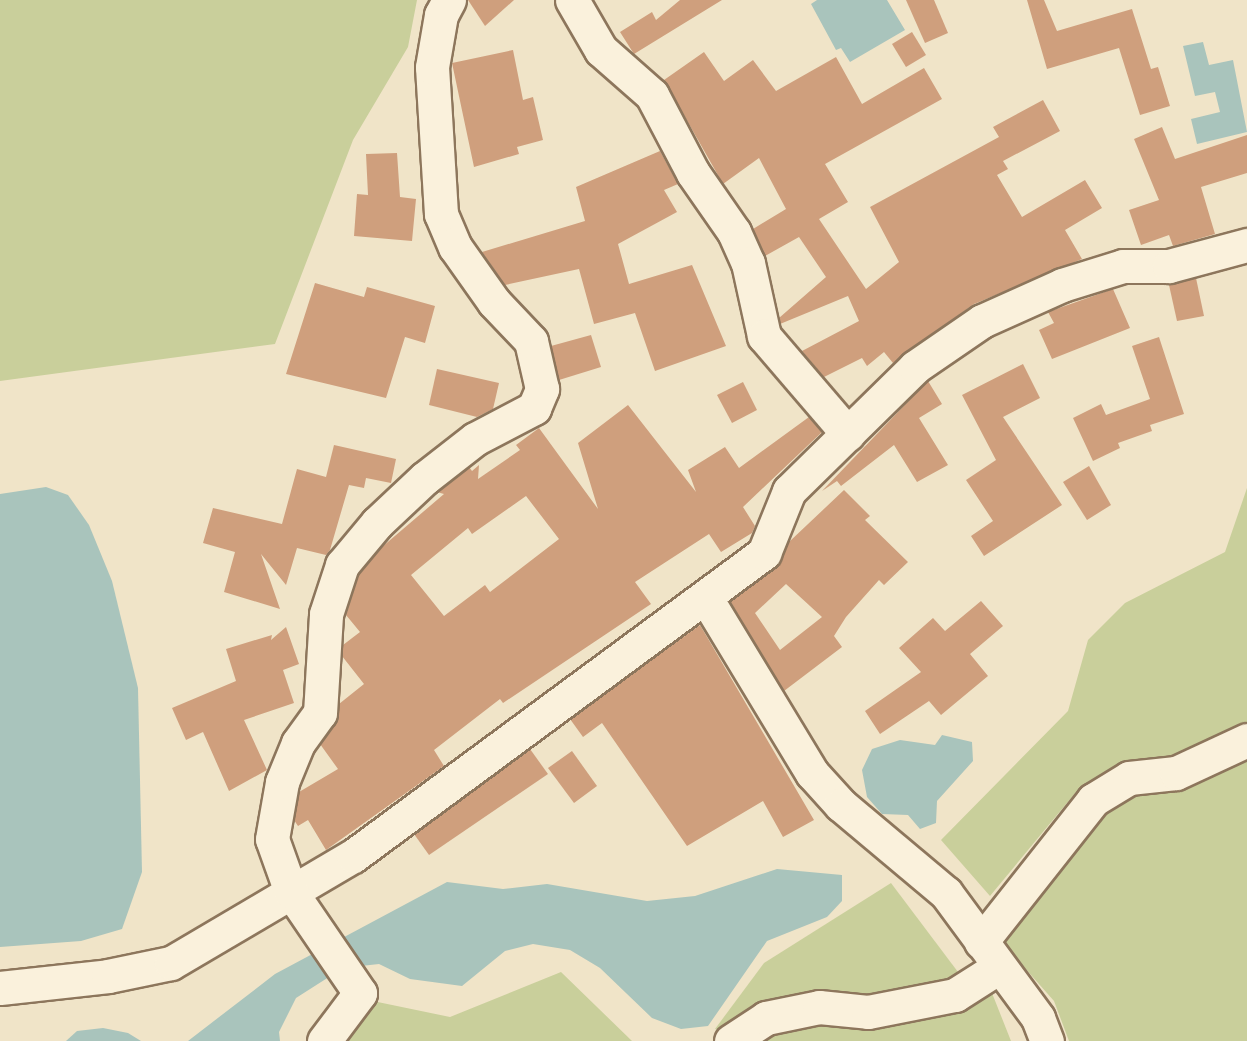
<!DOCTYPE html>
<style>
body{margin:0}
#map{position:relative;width:1247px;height:1041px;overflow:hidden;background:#f0e4c8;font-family:Merriweather,serif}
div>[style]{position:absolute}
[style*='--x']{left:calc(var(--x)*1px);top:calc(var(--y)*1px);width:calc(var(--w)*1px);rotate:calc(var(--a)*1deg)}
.green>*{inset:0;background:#c9cf9b}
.water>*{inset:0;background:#a9c4bc}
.building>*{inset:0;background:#cf9f7d}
.roads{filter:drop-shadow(2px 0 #8d765c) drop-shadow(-2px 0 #8d765c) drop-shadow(0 2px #8d765c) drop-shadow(0 -2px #8d765c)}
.minor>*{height:33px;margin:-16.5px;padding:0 16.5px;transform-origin:16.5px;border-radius:16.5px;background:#faf1dc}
span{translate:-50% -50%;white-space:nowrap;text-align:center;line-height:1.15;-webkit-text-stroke:4.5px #f7eed8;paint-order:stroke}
</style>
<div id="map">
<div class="green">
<div style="clip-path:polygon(0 0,417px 0,408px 47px,353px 140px,275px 344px,0 381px)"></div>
<div style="clip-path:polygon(1247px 488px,1247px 728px,1171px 765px,1114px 770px,1081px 786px,990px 896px,941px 840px,1068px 711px,1088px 640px,1125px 603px,1225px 552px)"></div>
<div style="clip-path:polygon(1247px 759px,1247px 1041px,1069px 1041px,1054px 1001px,1002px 942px,1099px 819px,1132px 797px,1188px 786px)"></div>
<div style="clip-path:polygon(891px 883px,961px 976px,736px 1034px,715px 1029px,764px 963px)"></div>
<div style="clip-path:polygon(561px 972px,632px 1041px,334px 1041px,368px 1000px,450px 1017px)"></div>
<div style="clip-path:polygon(990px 988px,1011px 1041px,758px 1041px,769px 1032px,943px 1014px)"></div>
</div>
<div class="water">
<div style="clip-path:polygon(817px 0,887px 0,905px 30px,850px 62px,841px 48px,836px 50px,811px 4px)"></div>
<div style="clip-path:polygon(1203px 42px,1209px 65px,1233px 60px,1247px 132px,1197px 144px,1191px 119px,1220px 112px,1215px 92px,1195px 96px,1183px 46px)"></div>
<div style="clip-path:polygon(46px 487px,68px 495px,89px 525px,112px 581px,138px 688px,142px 872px,122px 929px,81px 941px,0 947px,0 494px)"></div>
<div style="clip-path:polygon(942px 735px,972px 742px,973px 761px,937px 801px,936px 823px,920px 829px,908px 815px,882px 814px,867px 797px,862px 770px,872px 749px,900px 740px,935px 745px)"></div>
<div style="clip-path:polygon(777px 869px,842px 875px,842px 901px,827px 917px,767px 941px,708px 1026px,681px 1029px,652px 1018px,600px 968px,570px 950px,533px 944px,505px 951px,462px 986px,410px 979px,379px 964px,343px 968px,296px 998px,279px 1032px,280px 1041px,188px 1041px,275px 974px,447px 882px,503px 889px,547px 884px,647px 901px,695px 896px)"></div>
<div style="clip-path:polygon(103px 1028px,128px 1033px,141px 1041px,66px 1041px,77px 1031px)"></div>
</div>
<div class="building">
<div style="clip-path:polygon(468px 0,514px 0,485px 26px)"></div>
<div style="clip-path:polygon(680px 0,722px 0,634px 54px,620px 32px,652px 12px,656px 20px)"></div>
<div style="clip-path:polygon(906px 0,934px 0,948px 33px,925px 43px)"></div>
<div style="clip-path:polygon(1027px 0,1044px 0,1057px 31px,1132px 9px,1151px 69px,1158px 67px,1170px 106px,1140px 115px,1119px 48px,1047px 69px)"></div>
<div style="clip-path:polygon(912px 32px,926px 55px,906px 67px,892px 44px)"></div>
<div style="clip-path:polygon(513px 50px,523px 100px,533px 97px,543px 140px,517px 147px,519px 154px,474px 167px,452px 63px)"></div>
<div style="clip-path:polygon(704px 52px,724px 81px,753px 60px,776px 91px,836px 57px,862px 104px,924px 68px,942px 99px,825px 164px,848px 202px,819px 219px,866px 289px,899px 262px,870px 207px,999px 137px,993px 127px,1043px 100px,1060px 131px,1003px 161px,1008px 169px,997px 175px,1022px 217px,1085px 180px,1102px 208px,1065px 230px,1082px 259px,974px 304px,893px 363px,884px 352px,867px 366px,862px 358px,824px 377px,802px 351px,859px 321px,848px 296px,780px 324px,779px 318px,826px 277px,799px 237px,765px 256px,753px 229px,786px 209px,759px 158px,723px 184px,664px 80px)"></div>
<div style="clip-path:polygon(1162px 127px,1175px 159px,1247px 135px,1247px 173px,1201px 187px,1215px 234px,1173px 246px,1169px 235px,1141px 245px,1129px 210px,1159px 200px,1134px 139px)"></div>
<div style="clip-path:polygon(660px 151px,678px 184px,664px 190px,677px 212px,618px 244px,629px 284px,692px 265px,726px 346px,655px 371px,635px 313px,594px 324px,579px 269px,505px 285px,482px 252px,585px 221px,576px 187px)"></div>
<div style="clip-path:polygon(397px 153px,400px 197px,416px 199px,412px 241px,354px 236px,357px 194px,368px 195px,366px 154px)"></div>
<div style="clip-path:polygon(1196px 278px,1204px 316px,1177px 321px,1169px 285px)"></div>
<div style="clip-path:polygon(315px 283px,364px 297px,367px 287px,435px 306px,425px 343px,405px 337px,386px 398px,286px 374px)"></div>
<div style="clip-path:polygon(1113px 289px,1130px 328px,1052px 359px,1039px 330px,1054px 323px,1048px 312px)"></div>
<div style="clip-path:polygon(591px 335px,601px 367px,559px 380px,551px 346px)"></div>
<div style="clip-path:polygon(1159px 337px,1184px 414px,1150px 425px,1152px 431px,1118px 443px,1120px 448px,1093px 461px,1073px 418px,1101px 404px,1106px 415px,1150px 399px,1132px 346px)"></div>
<div style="clip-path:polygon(1023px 364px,1040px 398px,1003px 417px,1062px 505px,984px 556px,971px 536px,993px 521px,966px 480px,996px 460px,962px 395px)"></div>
<div style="clip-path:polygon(437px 369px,499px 383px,493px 409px,477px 417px,429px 405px)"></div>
<div style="clip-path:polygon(928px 381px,942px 404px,919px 418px,948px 465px,917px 482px,894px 445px,841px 486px,837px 481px,822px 491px)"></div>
<div style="clip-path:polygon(743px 382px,757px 410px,732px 423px,717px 395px)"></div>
<div style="clip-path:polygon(evenodd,628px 405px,696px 492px,688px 470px,725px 447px,739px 468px,809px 417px,822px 432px,743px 507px,755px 526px,752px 533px,721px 552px,709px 534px,635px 582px,651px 604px,503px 703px,500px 699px,434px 750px,444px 766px,326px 850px,308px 820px,298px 826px,294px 820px,299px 792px,338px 769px,320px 744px,335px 724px,339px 704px,364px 684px,342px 656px,343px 645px,360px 632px,346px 615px,359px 574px,382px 547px,444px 494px,437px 492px,469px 467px,472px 471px,479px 465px,478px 479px,520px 450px,516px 445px,539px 428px,598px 509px,578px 443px,628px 405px,526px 496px,559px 539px,490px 592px,485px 585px,444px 616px,411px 575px,468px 528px,472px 534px,526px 496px)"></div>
<div style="clip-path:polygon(334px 445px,396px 459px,391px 483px,366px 478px,364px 488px,349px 485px,330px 550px,326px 555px,297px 548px,286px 585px,261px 554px,280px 609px,224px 592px,235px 552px,203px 543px,213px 508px,282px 524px,297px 469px,326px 477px)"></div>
<div style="clip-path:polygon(1089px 466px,1111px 505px,1087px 520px,1063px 482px)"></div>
<div style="clip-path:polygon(evenodd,844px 490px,870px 516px,865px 520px,908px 562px,884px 585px,879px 580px,846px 617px,834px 636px,842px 647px,784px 691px,730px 601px,776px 568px,789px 542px,844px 490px,786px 584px,822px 617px,780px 650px,755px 613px,786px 584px)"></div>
<div style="clip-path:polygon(981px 601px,1003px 626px,970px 654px,988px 676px,941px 715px,929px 701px,880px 734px,865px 711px,921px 672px,899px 648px,933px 618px,945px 631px)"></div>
<div style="clip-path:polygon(700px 625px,814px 820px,783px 837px,763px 801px,687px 846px,602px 723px,583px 737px,570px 719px)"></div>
<div style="clip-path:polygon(286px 627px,299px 664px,283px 670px,294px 703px,244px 720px,267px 770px,229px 791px,203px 732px,186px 740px,172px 708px,236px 681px,226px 649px,272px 635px,271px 640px)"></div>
<div style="clip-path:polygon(530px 749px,548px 774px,429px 855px,414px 834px)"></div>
<div style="clip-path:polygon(572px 751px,597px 786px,574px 803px,548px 768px)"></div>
</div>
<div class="roads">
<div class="minor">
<div style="--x:572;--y:0;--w:58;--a:59.9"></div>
<div style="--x:601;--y:50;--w:68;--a:41.4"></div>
<div style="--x:652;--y:95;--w:88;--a:62.3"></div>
<div style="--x:693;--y:173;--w:72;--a:55.2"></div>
<div style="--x:734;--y:232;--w:34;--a:66"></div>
<div style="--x:748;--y:263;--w:75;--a:77.6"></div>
<div style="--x:764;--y:336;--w:129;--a:49.4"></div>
<div style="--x:706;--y:598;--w:205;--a:58.8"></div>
<div style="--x:812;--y:773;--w:43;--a:47.8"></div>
<div style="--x:841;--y:805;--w:137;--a:40"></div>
<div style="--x:946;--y:893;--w:155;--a:53.6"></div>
<div style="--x:1038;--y:1018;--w:25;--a:69"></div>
<div style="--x:981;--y:942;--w:181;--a:-51.7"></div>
<div style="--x:1093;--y:800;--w:42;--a:-31.4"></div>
<div style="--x:1129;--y:778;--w:47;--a:-6.1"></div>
<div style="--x:1176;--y:773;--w:78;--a:-24.9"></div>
<div style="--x:0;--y:988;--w:109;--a:-6.3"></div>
<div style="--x:108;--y:976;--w:64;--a:-11.7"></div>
<div style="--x:171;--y:963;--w:211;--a:-30.5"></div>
<div style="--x:353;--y:856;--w:511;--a:-36.4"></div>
<div style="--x:764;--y:553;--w:67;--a:-68"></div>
<div style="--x:789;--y:491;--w:177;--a:-44.5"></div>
<div style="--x:915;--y:367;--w:81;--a:-34.5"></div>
<div style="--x:982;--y:321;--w:88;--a:-24.2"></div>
<div style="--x:1062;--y:285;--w:64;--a:-17.3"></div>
<div style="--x:1123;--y:266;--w:46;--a:0"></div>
<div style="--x:1169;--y:266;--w:81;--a:-15.1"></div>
<div style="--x:324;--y:1041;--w:60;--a:-53.1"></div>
<div style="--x:360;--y:993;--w:122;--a:-124.3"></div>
<div style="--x:291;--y:892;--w:56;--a:-109.7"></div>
<div style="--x:272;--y:839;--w:58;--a:-80"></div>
<div style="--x:282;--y:782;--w:42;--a:-67.7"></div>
<div style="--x:298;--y:743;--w:37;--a:-54"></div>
<div style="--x:320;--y:713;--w:99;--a:-86.5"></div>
<div style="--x:326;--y:614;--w:52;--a:-71.9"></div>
<div style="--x:342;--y:565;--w:55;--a:-50.2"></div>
<div style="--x:377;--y:523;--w:66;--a:-43.2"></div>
<div style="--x:425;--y:478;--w:63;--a:-38"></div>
<div style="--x:475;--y:439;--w:67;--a:-27.7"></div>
<div style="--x:534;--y:408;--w:21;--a:-67"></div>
<div style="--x:542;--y:389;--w:49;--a:-102.9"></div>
<div style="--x:531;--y:341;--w:54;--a:-133.5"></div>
<div style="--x:494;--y:302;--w:67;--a:-125.3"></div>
<div style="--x:455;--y:247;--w:36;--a:-113"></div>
<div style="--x:441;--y:214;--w:147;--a:-93.5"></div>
<div style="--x:432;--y:67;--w:53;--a:-80.2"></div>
<div style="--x:441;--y:15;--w:17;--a:-62"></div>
<div style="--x:731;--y:1041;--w:42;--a:-33.3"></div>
<div style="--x:766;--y:1018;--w:54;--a:-11.7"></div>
<div style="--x:819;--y:1007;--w:49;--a:5.8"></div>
<div style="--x:868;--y:1012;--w:89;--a:-11.1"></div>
<div style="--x:955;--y:995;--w:52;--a:-32.5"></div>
</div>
</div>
</div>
